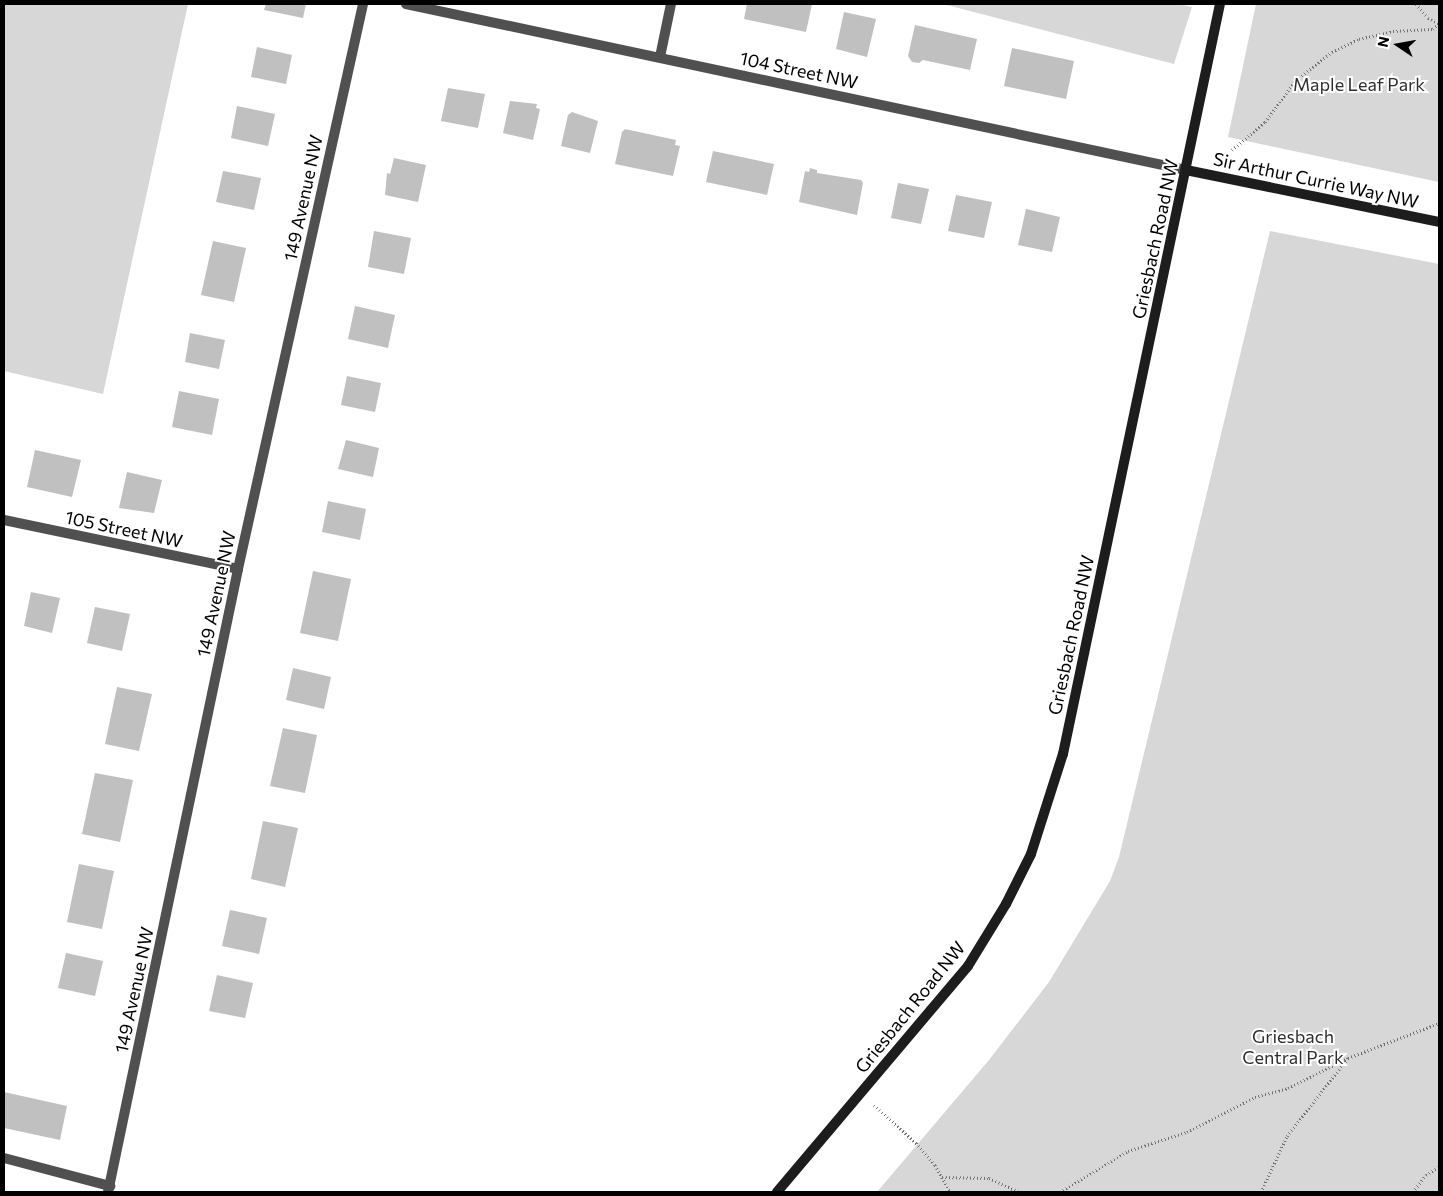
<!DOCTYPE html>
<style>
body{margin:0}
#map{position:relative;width:1443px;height:1196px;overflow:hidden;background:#fff;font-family:Commissioner,sans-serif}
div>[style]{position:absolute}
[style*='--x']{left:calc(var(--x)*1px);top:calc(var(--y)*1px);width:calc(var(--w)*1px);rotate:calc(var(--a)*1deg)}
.green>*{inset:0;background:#d7d7d7}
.building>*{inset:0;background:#c0c0c0}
.path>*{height:3px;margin-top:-1.5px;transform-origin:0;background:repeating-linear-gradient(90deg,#727272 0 1px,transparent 0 3.5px)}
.street>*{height:10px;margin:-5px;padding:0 5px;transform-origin:5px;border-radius:5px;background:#505050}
.secondary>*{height:10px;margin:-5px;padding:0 5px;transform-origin:5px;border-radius:5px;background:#1d1d1d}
span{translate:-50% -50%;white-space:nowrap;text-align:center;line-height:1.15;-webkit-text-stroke:4px #fff;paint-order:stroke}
.street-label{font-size:18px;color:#000}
.park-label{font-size:18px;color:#2e2e2e}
.frame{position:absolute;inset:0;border:5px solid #000;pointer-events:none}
.north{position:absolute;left:1373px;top:20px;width:50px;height:50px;-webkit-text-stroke:4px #fff;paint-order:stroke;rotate:282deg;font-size:14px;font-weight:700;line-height:20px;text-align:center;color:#000}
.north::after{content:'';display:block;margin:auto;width:18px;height:22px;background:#000;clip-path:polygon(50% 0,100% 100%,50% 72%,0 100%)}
</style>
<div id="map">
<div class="green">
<div style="clip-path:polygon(4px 4px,188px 4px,103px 394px,4px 371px)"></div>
<div style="clip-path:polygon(943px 4px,1178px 4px,1192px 7px,1174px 64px)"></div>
<div style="clip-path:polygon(1256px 4px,1439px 4px,1439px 182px,1228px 137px)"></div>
<div style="clip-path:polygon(1270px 231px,1439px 264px,1439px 1192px,877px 1192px,989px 1060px,1049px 982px,1110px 881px,1119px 857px)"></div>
</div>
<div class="building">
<div style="clip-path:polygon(266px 4px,306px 4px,303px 18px,264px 10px)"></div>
<div style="clip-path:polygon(747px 4px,812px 4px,806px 32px,744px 19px)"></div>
<div style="clip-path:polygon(844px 12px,876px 19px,867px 57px,836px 49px)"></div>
<div style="clip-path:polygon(915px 25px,977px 39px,970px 70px,923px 60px,919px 63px,912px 62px,908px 56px)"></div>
<div style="clip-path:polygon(257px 47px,292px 55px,286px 84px,251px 77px)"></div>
<div style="clip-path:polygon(1012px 48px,1074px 61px,1066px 99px,1004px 86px)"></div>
<div style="clip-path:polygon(448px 88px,485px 94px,478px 128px,441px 121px)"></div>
<div style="clip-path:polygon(510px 101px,537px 104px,536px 108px,540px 109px,533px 140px,503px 133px)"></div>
<div style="clip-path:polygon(237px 106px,275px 114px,268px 146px,231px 138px)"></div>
<div style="clip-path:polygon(572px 112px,598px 121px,590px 153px,561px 146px,568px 115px)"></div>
<div style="clip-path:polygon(625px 129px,676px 140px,675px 145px,680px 146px,673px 176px,615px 164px,622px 132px)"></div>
<div style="clip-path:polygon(713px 151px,774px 164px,767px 195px,706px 182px)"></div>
<div style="clip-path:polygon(394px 158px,426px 165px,418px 202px,385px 195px,387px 173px,390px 174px)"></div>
<div style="clip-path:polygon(810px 168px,817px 170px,817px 173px,861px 180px,863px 183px,857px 215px,799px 202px,805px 171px,809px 172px)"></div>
<div style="clip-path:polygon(223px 171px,261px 178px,254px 210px,216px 202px)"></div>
<div style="clip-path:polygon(898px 183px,929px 189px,921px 224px,891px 218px)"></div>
<div style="clip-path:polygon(956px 195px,992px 202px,984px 238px,948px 231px)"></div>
<div style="clip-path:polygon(1026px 209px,1060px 217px,1052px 252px,1018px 245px)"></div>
<div style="clip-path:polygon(374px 231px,411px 238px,404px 274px,368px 267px)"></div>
<div style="clip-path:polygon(213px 241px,246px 248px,234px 302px,201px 295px)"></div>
<div style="clip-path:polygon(355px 306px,395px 315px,388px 348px,348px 339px)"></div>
<div style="clip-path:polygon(190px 333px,225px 340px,219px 369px,185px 362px)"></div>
<div style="clip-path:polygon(347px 376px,381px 383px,375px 412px,341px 405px)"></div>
<div style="clip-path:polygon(179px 391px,219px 399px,212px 435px,172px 427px)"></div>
<div style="clip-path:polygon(346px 440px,379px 448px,373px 477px,338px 469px)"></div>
<div style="clip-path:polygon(35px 450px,81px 460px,72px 497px,27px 487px)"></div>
<div style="clip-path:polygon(127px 472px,162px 480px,154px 513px,119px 508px)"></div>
<div style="clip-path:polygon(328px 501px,366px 509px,360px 540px,322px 532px)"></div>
<div style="clip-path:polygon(313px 571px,351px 579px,338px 641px,300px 633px)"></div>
<div style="clip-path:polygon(31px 592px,60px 598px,52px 633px,24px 626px)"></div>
<div style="clip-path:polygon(95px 607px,130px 614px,122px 651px,87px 643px)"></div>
<div style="clip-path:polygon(293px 668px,331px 677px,324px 709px,286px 700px)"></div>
<div style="clip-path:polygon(117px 687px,152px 694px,139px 751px,105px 744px)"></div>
<div style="clip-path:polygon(283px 728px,317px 735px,305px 793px,270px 786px)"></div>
<div style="clip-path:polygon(95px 773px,133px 780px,120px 842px,82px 834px)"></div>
<div style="clip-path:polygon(263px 821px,298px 828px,285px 887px,251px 879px)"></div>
<div style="clip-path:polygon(79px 864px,114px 871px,102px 929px,67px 922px)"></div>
<div style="clip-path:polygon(230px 910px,267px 918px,259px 954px,222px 946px)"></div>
<div style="clip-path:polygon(66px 953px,103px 961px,95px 996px,58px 988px)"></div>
<div style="clip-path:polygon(217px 975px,253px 983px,245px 1018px,209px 1011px)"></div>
<div style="clip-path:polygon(4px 1092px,67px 1106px,60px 1140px,4px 1128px)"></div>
</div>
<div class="path">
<div style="--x:1416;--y:4;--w:18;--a:49"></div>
<div style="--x:1428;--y:18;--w:13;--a:29"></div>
<div style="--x:1232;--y:150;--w:43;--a:-40.3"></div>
<div style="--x:1265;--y:122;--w:52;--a:-53.6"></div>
<div style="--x:1296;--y:80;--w:46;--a:-37.9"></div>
<div style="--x:1332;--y:52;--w:30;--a:-26"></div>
<div style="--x:1359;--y:39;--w:35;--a:-13"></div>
<div style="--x:1393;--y:31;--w:40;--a:-2.9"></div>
<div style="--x:1433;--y:29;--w:8;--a:-40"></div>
<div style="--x:874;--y:1105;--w:57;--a:42.1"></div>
<div style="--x:916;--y:1143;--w:29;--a:49"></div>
<div style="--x:935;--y:1165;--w:31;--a:61"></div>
<div style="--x:942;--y:1177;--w:47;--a:1.2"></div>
<div style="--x:989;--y:1178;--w:33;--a:25"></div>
<div style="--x:1060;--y:1192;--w:79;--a:-31.1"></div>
<div style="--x:1128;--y:1151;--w:62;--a:-17.9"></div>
<div style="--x:1187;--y:1132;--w:76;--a:-27.2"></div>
<div style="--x:1255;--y:1097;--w:34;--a:-15"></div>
<div style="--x:1288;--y:1088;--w:67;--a:-26.6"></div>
<div style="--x:1261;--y:1192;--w:62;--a:-65.1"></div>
<div style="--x:1287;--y:1136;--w:99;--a:-52"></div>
<div style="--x:1348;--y:1058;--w:97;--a:-21"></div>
<div style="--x:1413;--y:1192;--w:21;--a:-53"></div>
<div style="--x:1426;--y:1175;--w:15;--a:-32"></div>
</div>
<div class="street">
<div style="--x:406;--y:4;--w:797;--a:12.01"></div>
<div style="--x:660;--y:57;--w:54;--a:-78.3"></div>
<div style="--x:4;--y:520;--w:239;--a:11.8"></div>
<div style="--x:4;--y:1158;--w:110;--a:14.8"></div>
<div style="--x:108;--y:1192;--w:636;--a:-78.21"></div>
<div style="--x:238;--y:569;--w:579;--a:-77.52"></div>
</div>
<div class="secondary">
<div style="--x:1186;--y:170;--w:258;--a:11.6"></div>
<div style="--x:777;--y:1192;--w:296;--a:-49.8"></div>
<div style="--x:968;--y:966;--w:73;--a:-58.5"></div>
<div style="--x:1006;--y:904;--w:56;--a:-63.4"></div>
<div style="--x:1031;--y:854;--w:105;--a:-72.3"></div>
<div style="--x:1063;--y:754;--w:766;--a:-78.18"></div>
</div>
<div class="street-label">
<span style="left:799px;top:70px;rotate:12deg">104 Street NW</span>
<span style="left:1316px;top:180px;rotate:12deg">Sir Arthur Currie Way NW</span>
<span style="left:303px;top:198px;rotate:-78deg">149 Avenue NW</span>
<span style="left:1155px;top:239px;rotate:-78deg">Griesbach Road NW</span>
<span style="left:124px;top:529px;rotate:12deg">105 Street NW</span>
<span style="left:216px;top:594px;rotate:-78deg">149 Avenue NW</span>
<span style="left:1071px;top:635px;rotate:-78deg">Griesbach Road NW</span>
<span style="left:134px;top:990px;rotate:-78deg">149 Avenue NW</span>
<span style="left:910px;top:1007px;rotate:-51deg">Griesbach Road NW</span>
</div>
<div class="park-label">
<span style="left:1359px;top:84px">Maple Leaf Park</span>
<span style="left:1293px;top:1047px">Griesbach<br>Central Park</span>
</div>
<div class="frame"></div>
<div class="north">N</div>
</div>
